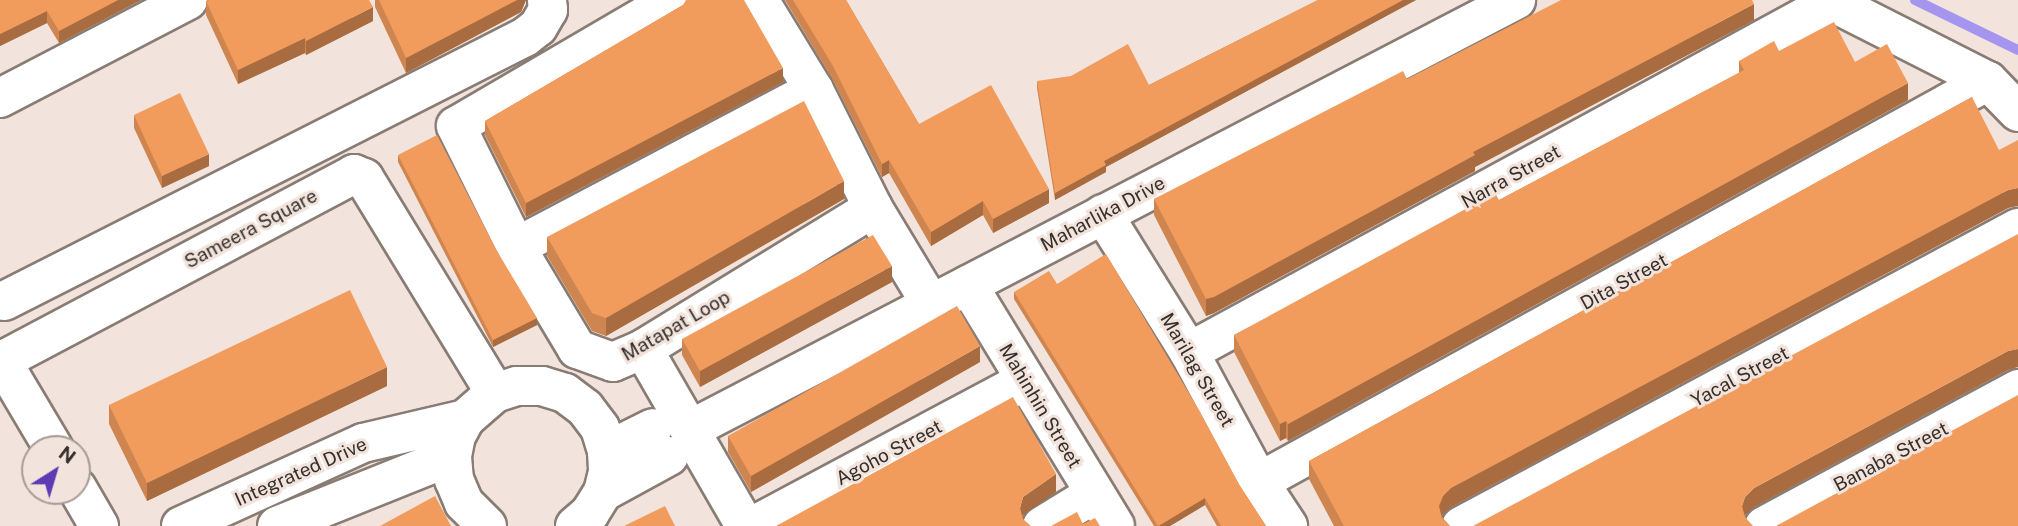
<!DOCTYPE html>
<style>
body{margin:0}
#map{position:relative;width:2018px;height:526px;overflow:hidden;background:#f2e4dc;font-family:"Public Sans",sans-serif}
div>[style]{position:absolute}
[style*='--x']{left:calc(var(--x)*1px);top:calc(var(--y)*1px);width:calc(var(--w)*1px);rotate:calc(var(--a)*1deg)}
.stream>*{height:10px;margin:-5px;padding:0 5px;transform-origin:5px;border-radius:5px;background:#a695ef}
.roads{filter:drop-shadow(2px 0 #887c74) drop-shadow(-2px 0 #887c74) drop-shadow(0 2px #887c74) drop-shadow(0 -2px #887c74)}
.street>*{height:38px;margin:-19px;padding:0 19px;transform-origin:19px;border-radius:19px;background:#fff}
.wall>*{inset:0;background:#cf8550}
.shaded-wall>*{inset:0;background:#a96c41}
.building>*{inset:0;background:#f19b5d}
span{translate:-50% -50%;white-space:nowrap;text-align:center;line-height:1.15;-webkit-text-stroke:6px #f2e4dc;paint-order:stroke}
.street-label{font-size:19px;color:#342f2b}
.north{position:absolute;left:21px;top:435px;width:70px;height:70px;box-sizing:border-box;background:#f2e4dc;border:2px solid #a69c95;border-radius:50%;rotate:37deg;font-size:19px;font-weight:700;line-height:28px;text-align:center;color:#342f2b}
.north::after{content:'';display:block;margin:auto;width:24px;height:32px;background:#5f3bb3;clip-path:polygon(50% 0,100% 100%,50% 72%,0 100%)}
</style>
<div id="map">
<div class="stream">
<div style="--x:1915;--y:0;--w:114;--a:25.9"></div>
</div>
<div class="roads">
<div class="street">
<div style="--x:672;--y:0;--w:250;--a:149.7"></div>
<div style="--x:456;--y:126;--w:135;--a:63.6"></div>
<div style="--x:516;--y:247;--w:119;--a:59.1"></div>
<div style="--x:577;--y:349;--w:38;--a:20"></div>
<div style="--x:613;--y:362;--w:33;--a:-23"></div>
<div style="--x:643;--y:349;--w:270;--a:-31.5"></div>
<div style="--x:759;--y:0;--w:105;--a:58.6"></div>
<div style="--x:814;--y:90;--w:132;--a:63.4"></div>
<div style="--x:873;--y:208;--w:112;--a:58.9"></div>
<div style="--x:1828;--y:0;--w:179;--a:26.9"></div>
<div style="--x:1988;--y:81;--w:43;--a:45.9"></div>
<div style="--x:0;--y:98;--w:212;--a:-27.5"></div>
<div style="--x:1103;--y:214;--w:163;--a:58.1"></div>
<div style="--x:1189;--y:352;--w:148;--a:61.7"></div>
<div style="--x:1259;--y:482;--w:53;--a:56.6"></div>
<div style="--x:516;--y:247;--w:337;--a:-27.8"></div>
<div style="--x:968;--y:285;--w:282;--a:58.6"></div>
<div style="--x:4;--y:301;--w:584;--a:-26.87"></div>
<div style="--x:525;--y:37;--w:16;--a:-38"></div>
<div style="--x:538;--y:27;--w:20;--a:-60"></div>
<div style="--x:548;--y:10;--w:10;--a:-96"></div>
<div style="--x:643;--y:349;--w:204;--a:60"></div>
<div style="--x:1189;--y:352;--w:732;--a:-28.56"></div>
<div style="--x:691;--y:429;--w:930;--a:-27.47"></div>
<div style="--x:54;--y:449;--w:94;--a:-120.7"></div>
<div style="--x:6;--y:368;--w:4;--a:-104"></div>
<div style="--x:5;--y:364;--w:8;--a:-60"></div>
<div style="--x:9;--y:357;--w:391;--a:-27.9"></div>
<div style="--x:354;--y:174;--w:11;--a:22"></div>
<div style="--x:364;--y:178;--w:252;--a:58.6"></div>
<div style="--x:607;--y:451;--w:51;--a:-26.6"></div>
<div style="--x:1259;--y:482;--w:832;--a:-28.81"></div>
<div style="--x:77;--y:488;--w:44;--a:59.9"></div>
<div style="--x:603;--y:492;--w:75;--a:-28.6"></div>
<div style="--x:181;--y:526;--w:200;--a:-24.5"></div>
<div style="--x:363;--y:443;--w:105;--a:-13.2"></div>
<div style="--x:277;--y:526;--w:188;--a:-21.8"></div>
<div style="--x:487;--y:526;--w:33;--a:-135"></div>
<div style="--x:464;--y:503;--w:25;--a:-113"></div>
<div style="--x:454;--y:480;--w:24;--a:-95"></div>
<div style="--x:452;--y:456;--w:20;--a:-79"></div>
<div style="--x:456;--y:436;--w:19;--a:-62"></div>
<div style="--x:465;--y:419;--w:40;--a:-41"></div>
<div style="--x:495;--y:393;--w:23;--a:-18"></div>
<div style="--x:517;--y:386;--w:25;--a:0"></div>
<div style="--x:542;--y:386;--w:24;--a:17"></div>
<div style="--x:565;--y:393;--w:25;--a:37"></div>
<div style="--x:585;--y:408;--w:25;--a:53"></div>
<div style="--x:600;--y:428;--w:24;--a:73"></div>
<div style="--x:607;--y:451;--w:21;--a:87"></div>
<div style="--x:608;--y:472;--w:21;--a:104"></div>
<div style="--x:603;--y:492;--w:25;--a:122"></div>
<div style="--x:590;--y:513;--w:20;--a:139"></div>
<div style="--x:753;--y:526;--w:307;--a:-28.1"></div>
<div style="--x:1042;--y:526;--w:61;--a:-31.6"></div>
<div style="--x:1461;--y:526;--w:632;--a:-28.15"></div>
<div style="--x:1764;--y:526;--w:289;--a:-28.3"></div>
</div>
</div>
<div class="wall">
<div style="clip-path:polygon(0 0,141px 0,59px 43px,47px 23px,0 46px)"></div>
<div style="clip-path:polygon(375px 0,526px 0,521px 12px,406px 73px,375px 7px)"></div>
<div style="clip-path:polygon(785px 0,846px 0,919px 124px,1049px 203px,993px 233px,983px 215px,931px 246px,889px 173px,882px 177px,833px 80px)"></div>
<div style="clip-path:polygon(1318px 0,1416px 0,1106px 167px,1106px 172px,1055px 200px,1037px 88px,1037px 81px,1149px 85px)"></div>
<div style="clip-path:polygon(206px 1px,373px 21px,306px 55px,305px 53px,238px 84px,206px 15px)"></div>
<div style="clip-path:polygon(683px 5px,783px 82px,526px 217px,485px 135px,485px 121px)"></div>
<div style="clip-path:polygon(1754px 20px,1475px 167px,1475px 171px,1214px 313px,1206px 316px,1154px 215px,1154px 199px,1407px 79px)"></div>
<div style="clip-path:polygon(1779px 51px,1855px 62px,1908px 100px,1288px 441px,1286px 438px,1280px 441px,1234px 352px,1234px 335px,1499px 200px,1739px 73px,1739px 61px)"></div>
<div style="clip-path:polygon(1972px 97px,2008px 208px,1451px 507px,1443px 514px,1442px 517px,1450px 526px,1334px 526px,1309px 479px,1309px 461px)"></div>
<div style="clip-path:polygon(134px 115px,209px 166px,162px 188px,134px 128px)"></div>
<div style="clip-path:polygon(398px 155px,497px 251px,537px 325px,493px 347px,398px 162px)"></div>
<div style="clip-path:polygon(844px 199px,606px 336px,592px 331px,547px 256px,547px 237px)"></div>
<div style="clip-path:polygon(892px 282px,700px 387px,682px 355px,682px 339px)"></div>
<div style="clip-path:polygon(1057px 284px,1240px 486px,1266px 526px,1217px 526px,1205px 505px,1170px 526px,1154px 526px,1014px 299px,1014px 292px)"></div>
<div style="clip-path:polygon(980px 362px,751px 492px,728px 452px,728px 436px)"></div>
<div style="clip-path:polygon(387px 386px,147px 501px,109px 424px,109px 405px)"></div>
</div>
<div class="shaded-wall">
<div style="clip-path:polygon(118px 0,141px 0,59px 43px,59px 31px)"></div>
<div style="clip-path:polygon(517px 0,526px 0,521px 12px,406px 73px,406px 58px)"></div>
<div style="clip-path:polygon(1403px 0,1416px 0,1106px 167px,1106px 172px,1055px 200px,1055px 193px,1104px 161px)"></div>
<div style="clip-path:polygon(1754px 4px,1754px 20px,1475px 167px,1475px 171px,1214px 313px,1206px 316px,1206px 299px,1473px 152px)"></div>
<div style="clip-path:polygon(373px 7px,373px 21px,306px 55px,306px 41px)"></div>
<div style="clip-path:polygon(47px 11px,47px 23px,0 46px,0 34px)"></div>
<div style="clip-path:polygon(305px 38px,305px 53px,238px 84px,238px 70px)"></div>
<div style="clip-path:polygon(783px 68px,783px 82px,526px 217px,526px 203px)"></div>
<div style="clip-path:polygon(1908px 83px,1908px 100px,1288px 441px,1288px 424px)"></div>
<div style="clip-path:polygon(209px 154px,209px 166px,162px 188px,162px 176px)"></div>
<div style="clip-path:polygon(889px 160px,889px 173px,882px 177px,882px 164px)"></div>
<div style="clip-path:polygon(844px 181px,844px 199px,606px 336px,606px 318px)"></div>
<div style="clip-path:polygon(2018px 188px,2018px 206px,2008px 208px,1451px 507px,1443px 514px,1439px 525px,1439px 506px,1443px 496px,1451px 488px,2008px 190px)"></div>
<div style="clip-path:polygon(1049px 189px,1049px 203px,993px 233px,993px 219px)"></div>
<div style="clip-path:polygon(983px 201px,983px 215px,931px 246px,931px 232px)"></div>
<div style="clip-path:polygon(892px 266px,892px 282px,700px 387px,700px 371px)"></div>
<div style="clip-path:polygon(537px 318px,537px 325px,493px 347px,493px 340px)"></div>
<div style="clip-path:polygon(980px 346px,980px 362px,751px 492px,751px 476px)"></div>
<div style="clip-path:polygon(2018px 349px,2018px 367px,2008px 370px,1754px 507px,1745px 515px,1742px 525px,1742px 506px,1745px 497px,1754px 488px,2008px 351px)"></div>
<div style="clip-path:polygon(387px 367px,387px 386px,147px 501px,147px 483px)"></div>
<div style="clip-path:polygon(1286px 421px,1286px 438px,1280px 441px,1280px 424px)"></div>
<div style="clip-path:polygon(1056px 474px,1056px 492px,1023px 515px,1020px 526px,1020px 508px,1023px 497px)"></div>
<div style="clip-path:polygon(1205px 498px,1205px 505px,1170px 526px,1159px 526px)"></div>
</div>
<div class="building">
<div style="clip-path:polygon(0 0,118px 0,59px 31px,47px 11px,0 34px)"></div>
<div style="clip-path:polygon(209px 0,369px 0,373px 7px,306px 41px,305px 38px,238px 70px,206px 1px)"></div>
<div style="clip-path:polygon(379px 0,517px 0,406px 58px)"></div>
<div style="clip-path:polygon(686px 0,744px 0,783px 68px,526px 203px,485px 121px,683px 5px)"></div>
<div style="clip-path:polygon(793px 0,846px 0,919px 124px,991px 85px,1049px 189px,993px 219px,983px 201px,931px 232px,889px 160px,882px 164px,833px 66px)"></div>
<div style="clip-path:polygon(1318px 0,1403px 0,1104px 161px,1106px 165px,1055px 193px,1037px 81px,1071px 76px,1128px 44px,1149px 85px)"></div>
<div style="clip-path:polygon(1561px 0,1752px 0,1754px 4px,1473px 152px,1475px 155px,1214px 297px,1206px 299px,1154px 199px,1403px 71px,1407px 79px)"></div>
<div style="clip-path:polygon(1834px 22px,1855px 62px,1887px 44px,1908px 83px,1288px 424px,1286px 421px,1280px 424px,1234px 335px,1495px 193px,1499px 200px,1744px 70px,1739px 61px,1774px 41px,1779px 51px)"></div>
<div style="clip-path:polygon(180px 93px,209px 154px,162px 176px,134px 115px)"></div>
<div style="clip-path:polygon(1972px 97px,1999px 150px,2018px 140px,2018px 188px,2008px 190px,1451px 488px,1443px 496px,1439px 506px,1442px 518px,1450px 526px,1344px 526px,1309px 461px)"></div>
<div style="clip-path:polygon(804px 101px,844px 181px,606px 318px,592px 313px,547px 237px)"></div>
<div style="clip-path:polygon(437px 135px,497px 251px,537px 318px,493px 340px,398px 155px)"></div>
<div style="clip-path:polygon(2018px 234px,2018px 349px,2008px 351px,1754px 488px,1745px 497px,1742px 506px,1745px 517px,1753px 526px,1473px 526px)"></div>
<div style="clip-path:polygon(873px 235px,892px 266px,700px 371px,682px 339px)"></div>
<div style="clip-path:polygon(1106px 254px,1199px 410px,1240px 486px,1266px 526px,1221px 526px,1205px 498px,1158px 526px,1014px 292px,1049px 271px,1057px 284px)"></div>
<div style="clip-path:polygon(350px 290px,387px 367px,147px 483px,109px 405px)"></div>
<div style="clip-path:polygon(957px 306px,980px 346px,751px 476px,728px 436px)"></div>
<div style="clip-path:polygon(2018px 395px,2018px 526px,1776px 526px)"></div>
<div style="clip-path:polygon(1013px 397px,1056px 474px,1023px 497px,1020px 508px,1023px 519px,1031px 526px,776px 526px)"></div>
<div style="clip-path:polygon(435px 496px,451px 526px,380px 526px)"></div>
<div style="clip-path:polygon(665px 506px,675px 526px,624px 526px)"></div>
<div style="clip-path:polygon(1077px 512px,1083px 524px,1095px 518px,1100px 526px,1051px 526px)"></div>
</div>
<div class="street-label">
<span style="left:1511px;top:177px;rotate:-29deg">Narra Street</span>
<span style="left:1103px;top:214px;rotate:-28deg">Maharlika Drive</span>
<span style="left:251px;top:229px;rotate:-28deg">Sameera Square</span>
<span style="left:1624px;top:282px;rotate:-29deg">Dita Street</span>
<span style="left:676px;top:326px;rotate:-30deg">Matapat Loop</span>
<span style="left:1197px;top:370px;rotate:60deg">Marilag Street</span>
<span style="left:1740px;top:377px;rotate:-28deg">Yacal Street</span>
<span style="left:1040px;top:406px;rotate:59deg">Mahinhin Street</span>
<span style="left:889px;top:453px;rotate:-28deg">Agoho Street</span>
<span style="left:1891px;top:457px;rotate:-28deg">Banaba Street</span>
<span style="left:301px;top:472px;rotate:-24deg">Integrated Drive</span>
</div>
<div class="north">N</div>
</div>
